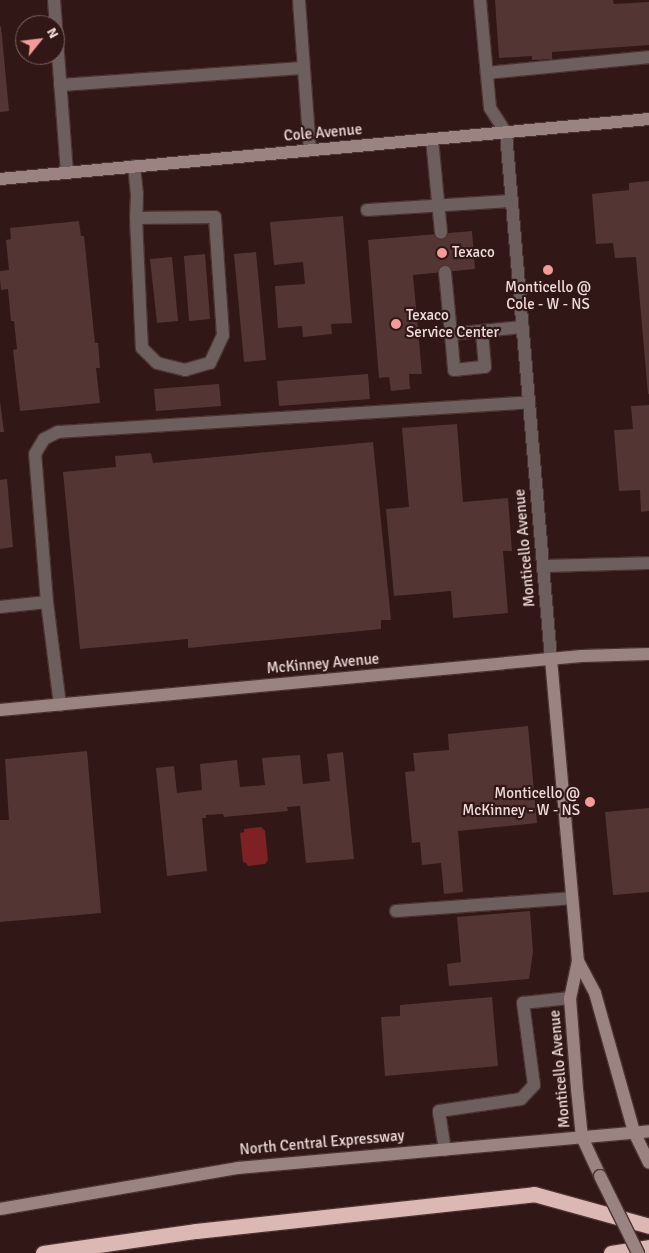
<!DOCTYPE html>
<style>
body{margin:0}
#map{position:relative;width:649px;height:1253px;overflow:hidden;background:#311716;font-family:Signika,sans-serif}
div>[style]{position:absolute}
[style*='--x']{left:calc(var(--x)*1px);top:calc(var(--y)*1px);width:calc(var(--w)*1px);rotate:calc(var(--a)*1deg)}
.water>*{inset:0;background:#7d2125}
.building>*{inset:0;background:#533634}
.roads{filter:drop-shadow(1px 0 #4c3331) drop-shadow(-1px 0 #4c3331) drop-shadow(0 1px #4c3331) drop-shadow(0 -1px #4c3331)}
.lane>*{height:12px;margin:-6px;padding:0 6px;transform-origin:6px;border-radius:6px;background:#6d5f5d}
.street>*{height:12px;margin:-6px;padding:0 6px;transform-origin:6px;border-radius:6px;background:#6d5f5d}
.secondary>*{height:12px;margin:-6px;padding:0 6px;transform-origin:6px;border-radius:6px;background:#9a8381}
.highway>*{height:15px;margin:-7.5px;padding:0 7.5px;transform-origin:7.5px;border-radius:7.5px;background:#dcb8b5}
.bridges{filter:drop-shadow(1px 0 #4c3331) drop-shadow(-1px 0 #4c3331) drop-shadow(0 1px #4c3331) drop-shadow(0 -1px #4c3331)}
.secondary-bridge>*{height:12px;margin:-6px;padding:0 6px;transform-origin:6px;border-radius:6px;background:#9a8381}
.dots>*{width:14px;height:14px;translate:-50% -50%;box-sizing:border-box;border:2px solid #311716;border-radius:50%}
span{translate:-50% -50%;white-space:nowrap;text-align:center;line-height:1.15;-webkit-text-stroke:4.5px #311716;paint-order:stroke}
.street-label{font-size:15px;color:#efdcda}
.poi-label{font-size:15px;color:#efdcda}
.left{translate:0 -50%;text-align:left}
.right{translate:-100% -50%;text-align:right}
.north{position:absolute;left:15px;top:15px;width:50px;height:50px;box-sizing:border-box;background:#311716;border:1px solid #7d6664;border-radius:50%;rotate:61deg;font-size:14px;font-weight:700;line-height:20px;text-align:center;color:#efdcda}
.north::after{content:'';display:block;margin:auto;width:18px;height:22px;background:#f59b97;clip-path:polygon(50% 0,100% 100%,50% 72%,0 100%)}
</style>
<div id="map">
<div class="water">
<div style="clip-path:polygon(261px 827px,265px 831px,268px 860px,265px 864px,248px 866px,246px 863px,243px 862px,240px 833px,244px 832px,244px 829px)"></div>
</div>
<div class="building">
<div style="clip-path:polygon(495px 0,613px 0,614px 4px,649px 2px,649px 45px,552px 52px,552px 59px,532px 60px,532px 56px,499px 58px)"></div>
<div style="clip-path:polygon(1px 26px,9px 111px,0 112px,0 27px)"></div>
<div style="clip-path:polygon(649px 181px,649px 394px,648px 394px,636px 257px,615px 258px,613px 243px,596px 244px,592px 194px,629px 190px,629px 183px)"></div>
<div style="clip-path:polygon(343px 216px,352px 323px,331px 324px,332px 334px,303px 337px,302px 326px,278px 328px,275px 286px,305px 284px,303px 262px,274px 265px,270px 222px)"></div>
<div style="clip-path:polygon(79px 221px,81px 236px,84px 236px,95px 343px,98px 343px,100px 368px,96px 368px,100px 403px,20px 411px,13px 350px,17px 349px,14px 321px,11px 321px,8px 289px,1px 290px,0 279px,0 271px,9px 270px,6px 240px,11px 239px,10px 228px)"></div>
<div style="clip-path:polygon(472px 231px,475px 269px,413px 275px,422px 374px,409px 374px,410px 389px,391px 391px,389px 377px,379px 378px,368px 240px)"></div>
<div style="clip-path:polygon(256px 252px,266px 360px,244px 362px,234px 254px)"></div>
<div style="clip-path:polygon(205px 254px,210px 319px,189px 321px,184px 256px)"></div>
<div style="clip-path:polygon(172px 257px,178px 321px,157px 323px,150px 259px)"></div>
<div style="clip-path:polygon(368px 374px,370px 399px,279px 406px,277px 381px)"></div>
<div style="clip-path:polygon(219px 384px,221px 406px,156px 411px,154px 389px)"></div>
<div style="clip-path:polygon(0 401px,4px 432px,0 432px)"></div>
<div style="clip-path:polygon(649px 405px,649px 511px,641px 512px,640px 490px,619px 491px,614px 430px,633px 429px,631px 406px)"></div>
<div style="clip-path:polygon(457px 424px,463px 502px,508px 498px,512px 551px,503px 551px,508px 613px,453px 618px,451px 591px,394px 596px,386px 509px,409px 507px,402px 428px)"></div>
<div style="clip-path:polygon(373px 442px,391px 620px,381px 620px,381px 629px,188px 648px,188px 639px,80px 649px,63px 472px,116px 467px,115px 456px,151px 453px,153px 463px)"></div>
<div style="clip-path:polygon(7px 479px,13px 547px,0 549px,0 480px)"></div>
<div style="clip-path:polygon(528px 726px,537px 823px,458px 831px,463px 892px,444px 894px,441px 863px,422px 865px,420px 842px,412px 843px,405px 772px,415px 771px,413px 753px,449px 750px,448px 734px)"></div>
<div style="clip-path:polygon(87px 751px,101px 913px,0 922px,0 820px,9px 820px,5px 759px)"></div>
<div style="clip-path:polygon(343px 752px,354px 859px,306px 863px,300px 806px,287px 807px,288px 811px,224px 817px,223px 814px,206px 815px,206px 818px,202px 818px,207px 871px,167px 876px,156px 768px,174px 766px,177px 793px,202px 790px,200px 764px,237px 760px,240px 787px,265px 785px,262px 758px,300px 755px,303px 784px,330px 781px,327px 754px)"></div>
<div style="clip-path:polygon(649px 808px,649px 892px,613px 895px,605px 812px)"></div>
<div style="clip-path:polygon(530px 911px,533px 952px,529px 979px,449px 986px,447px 964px,461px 962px,457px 917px)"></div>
<div style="clip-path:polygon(492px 997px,498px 1066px,385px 1076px,381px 1017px,400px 1016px,400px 1005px)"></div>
</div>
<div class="roads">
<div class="lane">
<div style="--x:54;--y:0;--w:173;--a:85.7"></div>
<div style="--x:480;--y:0;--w:108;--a:84.7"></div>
<div style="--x:490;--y:108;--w:30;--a:57"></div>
<div style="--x:299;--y:1;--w:149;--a:85.8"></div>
<div style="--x:487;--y:73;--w:163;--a:-5.6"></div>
<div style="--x:60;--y:85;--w:244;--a:-4"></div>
<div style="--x:432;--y:139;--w:94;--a:84.5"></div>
<div style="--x:134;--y:166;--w:27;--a:84"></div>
<div style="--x:137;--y:193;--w:25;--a:92"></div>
<div style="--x:136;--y:218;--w:130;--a:87.4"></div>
<div style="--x:142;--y:348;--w:21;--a:45"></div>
<div style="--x:157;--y:363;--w:29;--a:14"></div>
<div style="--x:185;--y:370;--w:26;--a:-16"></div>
<div style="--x:210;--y:363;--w:31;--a:-65"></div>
<div style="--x:223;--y:335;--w:118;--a:-93.9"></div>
<div style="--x:215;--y:217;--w:79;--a:179.3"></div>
<div style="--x:367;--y:210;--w:145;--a:-3.6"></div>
<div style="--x:445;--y:272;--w:62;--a:84.5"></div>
<div style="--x:451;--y:334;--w:72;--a:-5.6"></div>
<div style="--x:451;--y:334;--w:36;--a:85"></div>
<div style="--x:454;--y:370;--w:31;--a:-6"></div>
<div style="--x:485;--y:367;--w:35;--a:-95"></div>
<div style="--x:543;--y:566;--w:106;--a:-1.6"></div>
<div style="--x:0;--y:607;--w:47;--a:-6.1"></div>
<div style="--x:60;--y:705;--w:104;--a:-97.2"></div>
<div style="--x:47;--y:602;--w:148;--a:-94.6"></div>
<div style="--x:35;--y:454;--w:17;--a:-59"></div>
<div style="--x:44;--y:439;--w:16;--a:-27"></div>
<div style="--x:58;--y:432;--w:472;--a:-3.6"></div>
<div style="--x:396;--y:911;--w:176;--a:-4.2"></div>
<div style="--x:445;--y:1150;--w:39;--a:-99"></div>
<div style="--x:439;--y:1111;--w:83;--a:-8.3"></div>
<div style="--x:521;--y:1099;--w:19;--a:-47"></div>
<div style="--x:534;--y:1085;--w:83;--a:-97.6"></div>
<div style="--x:523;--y:1003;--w:47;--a:-6.1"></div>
</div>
<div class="street">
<div style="--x:506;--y:133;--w:528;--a:85.11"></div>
</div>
<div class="secondary">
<div style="--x:0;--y:179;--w:652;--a:-5.28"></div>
<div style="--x:551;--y:659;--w:303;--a:84.9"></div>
<div style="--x:578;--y:961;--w:38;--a:102"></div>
<div style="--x:570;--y:998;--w:91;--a:85.6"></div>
<div style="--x:577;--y:1089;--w:48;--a:84.1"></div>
<div style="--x:582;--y:1137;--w:43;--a:65.2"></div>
<div style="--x:0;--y:710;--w:584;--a:-5.3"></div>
<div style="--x:582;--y:656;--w:67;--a:-1.7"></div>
<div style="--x:578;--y:961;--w:36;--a:62"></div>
<div style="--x:595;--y:993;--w:144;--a:74.3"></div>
<div style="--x:634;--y:1132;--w:34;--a:64"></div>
<div style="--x:0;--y:1209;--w:242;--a:-9.8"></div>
<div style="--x:238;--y:1168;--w:413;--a:-5.1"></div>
</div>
<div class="highway">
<div style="--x:43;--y:1253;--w:155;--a:-8.2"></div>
<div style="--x:196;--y:1231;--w:340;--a:-6.2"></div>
<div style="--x:534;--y:1194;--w:119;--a:15.5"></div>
<div style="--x:611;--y:1253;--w:38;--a:-9"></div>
</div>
</div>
<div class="bridges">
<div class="secondary-bridge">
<div style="--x:600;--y:1176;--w:86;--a:63.7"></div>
</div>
</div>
<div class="dots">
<div style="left:442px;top:253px;background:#f59b97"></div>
<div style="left:548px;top:270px;background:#f59b97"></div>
<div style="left:396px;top:324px;background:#f59b97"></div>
<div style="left:590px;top:802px;background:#f59b97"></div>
</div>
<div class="street-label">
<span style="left:323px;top:133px;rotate:-5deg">Cole Avenue</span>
<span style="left:525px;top:548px;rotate:-95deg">Monticello Avenue</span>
<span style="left:323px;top:664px;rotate:-5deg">McKinney Avenue</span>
<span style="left:560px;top:1069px;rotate:-95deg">Monticello Avenue</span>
<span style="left:322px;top:1143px;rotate:-5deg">North Central Expressway</span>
</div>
<div class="poi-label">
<span class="left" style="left:452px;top:253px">Texaco</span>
<span style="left:548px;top:296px">Monticello @<br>Cole - W - NS</span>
<span class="left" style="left:406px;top:324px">Texaco<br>Service Center</span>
<span class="right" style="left:580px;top:802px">Monticello @<br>McKinney - W - NS</span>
</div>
<div class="north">N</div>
</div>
